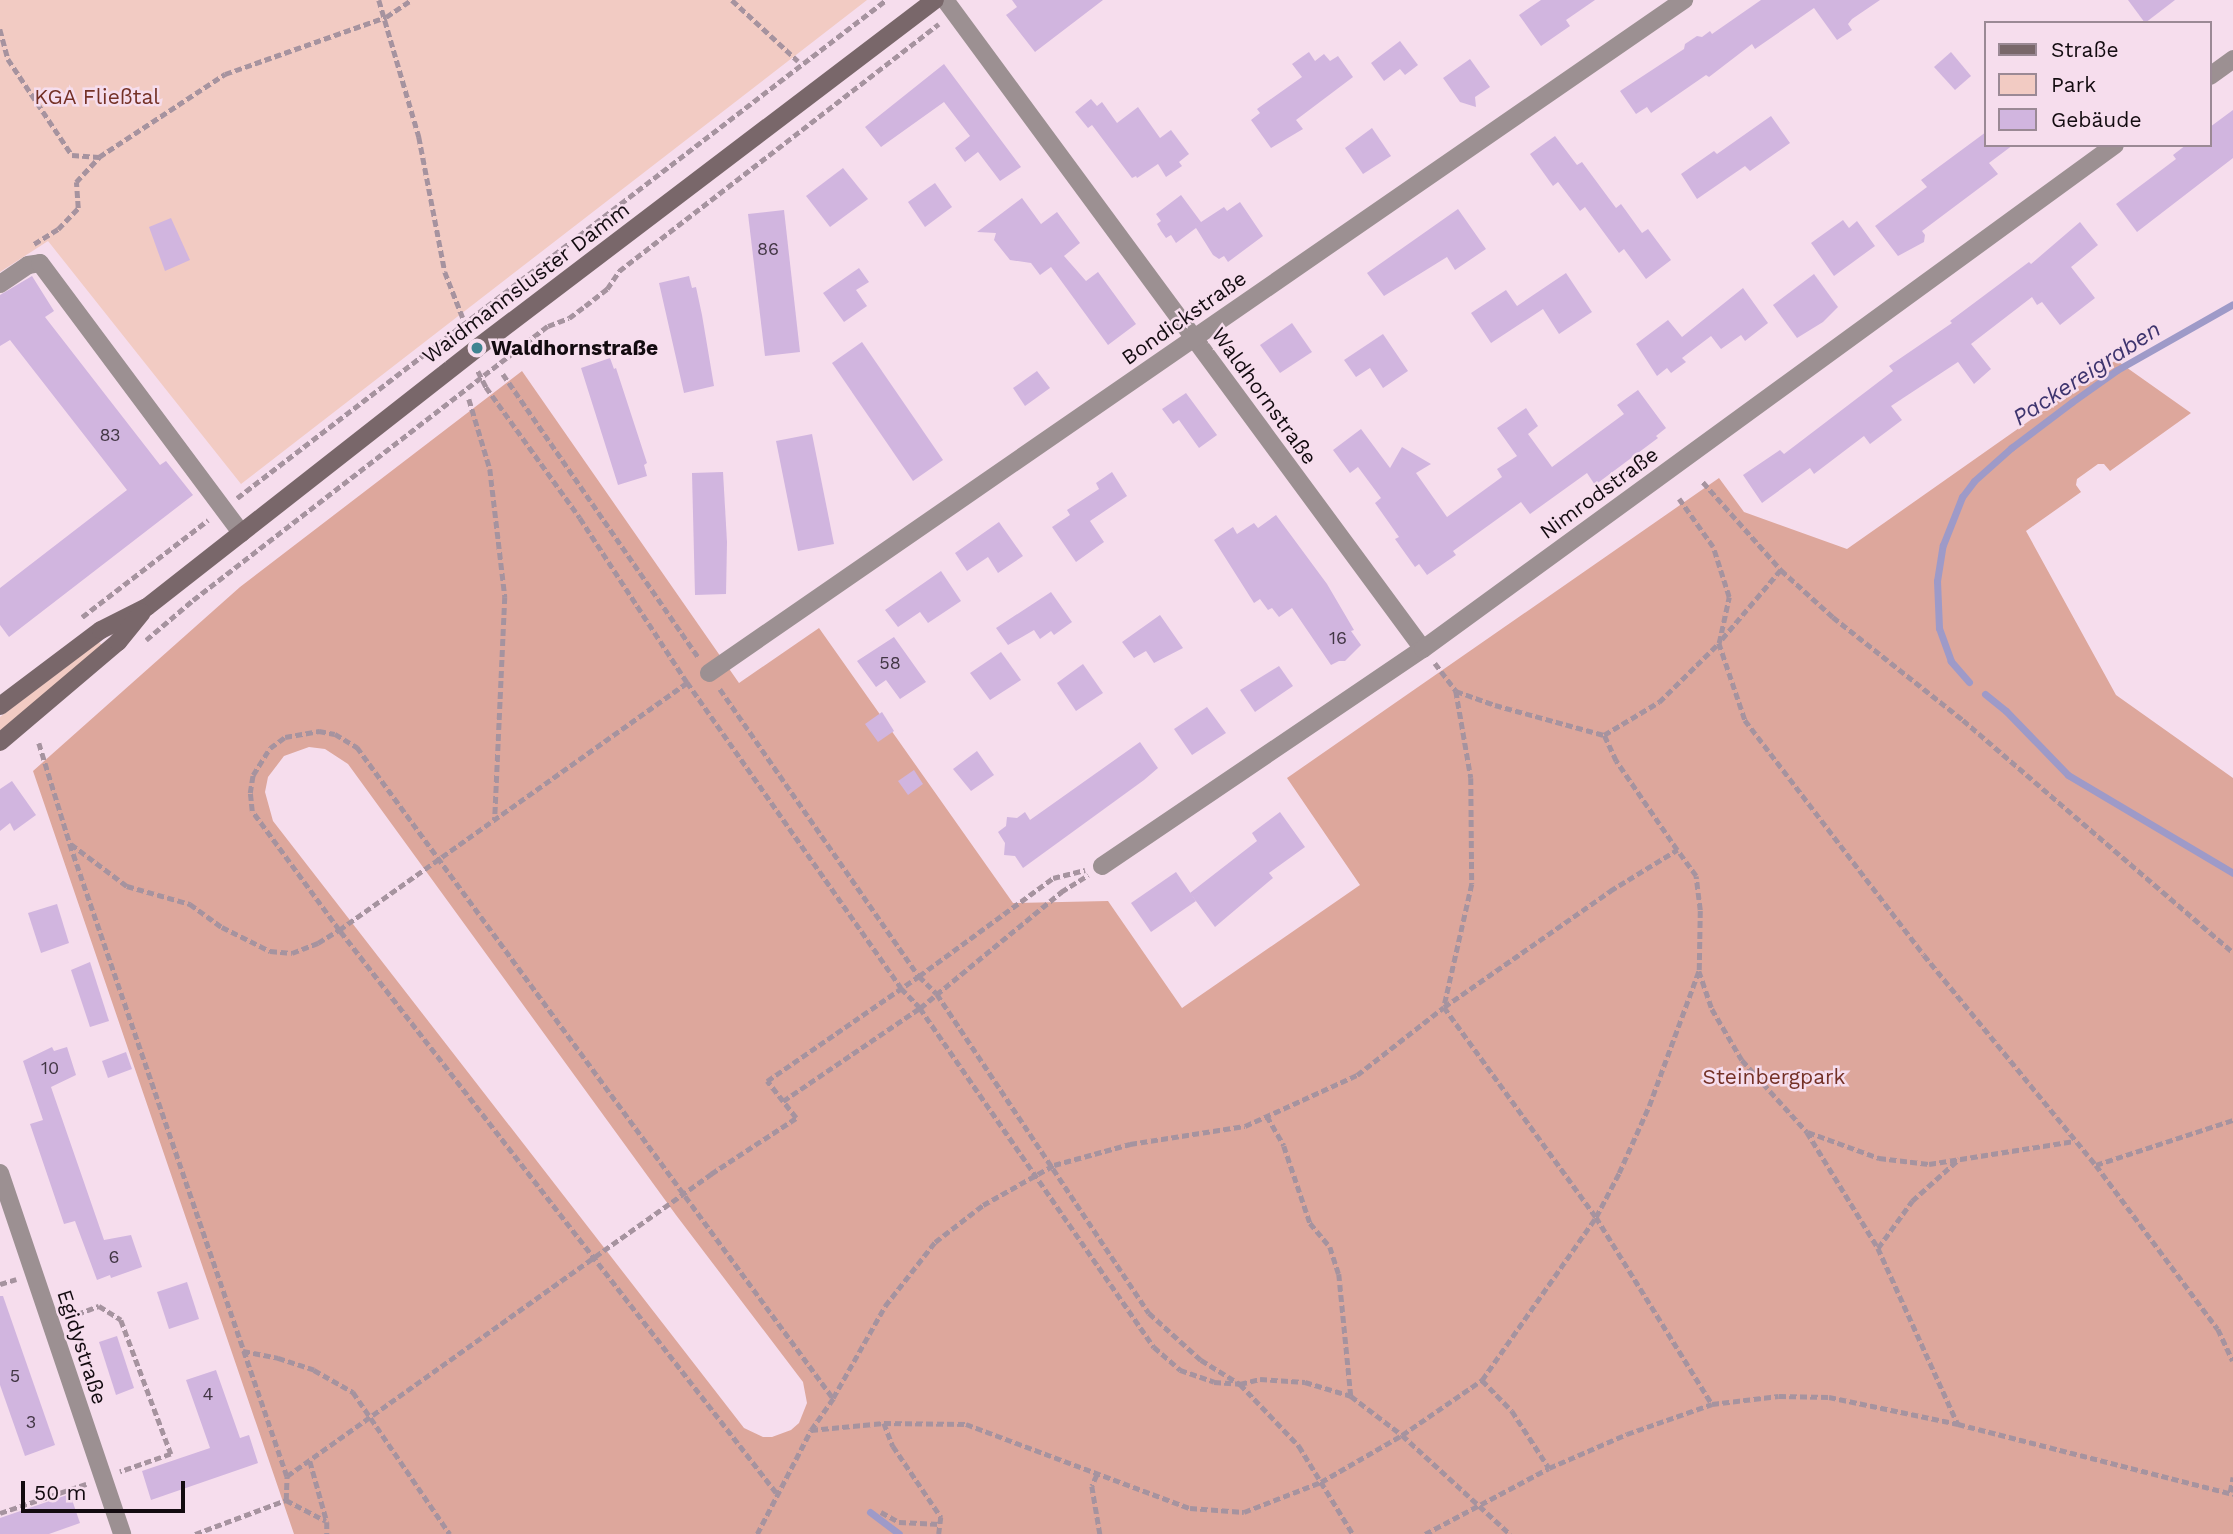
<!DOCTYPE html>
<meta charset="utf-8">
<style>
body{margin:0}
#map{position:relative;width:2233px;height:1534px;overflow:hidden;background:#f6dded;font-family:"Work Sans",sans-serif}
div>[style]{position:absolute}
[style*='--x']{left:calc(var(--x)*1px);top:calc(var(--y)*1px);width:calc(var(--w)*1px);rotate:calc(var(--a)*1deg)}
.green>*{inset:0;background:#f2cbc3}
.forest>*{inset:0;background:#dda79c}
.stream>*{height:7px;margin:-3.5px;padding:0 3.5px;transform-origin:3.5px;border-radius:3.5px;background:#9e9ac8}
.building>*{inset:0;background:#d1b5df}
.path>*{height:4.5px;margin-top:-2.25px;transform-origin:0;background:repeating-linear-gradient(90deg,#a6939f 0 7px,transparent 0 10.5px)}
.street>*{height:18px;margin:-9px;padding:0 9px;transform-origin:9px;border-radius:9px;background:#9c9092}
.secondary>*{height:18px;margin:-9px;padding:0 9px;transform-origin:9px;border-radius:9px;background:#79676a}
.dots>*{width:19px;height:19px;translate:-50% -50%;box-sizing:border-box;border:4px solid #f6dded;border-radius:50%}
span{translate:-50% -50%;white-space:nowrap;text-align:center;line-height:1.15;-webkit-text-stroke:5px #f6dded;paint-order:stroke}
.number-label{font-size:18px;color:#423644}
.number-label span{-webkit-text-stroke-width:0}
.park-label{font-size:21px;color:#743126}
.street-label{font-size:21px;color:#130b10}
.poi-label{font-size:21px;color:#130b10;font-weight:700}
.left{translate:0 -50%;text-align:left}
.water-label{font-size:23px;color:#3e346e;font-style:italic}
.legend{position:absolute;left:1984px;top:21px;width:228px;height:126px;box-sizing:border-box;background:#f6dded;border:2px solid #9b8995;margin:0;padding:9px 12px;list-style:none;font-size:21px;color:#130b10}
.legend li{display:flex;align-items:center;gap:14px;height:35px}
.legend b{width:35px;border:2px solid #9b8995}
.scale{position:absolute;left:21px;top:1481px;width:164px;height:32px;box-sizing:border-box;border:4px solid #130b10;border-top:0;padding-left:9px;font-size:21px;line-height:24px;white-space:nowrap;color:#130b10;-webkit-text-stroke:5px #f6dded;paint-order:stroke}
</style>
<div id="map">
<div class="green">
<div style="clip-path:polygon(0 0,867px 0,241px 484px,48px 241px,0 272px)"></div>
<div style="clip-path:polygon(99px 642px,103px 646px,0 731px,0 717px)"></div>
</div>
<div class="forest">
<div style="clip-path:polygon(evenodd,2116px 360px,2191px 413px,2110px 471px,2104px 464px,2098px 464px,2077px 479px,2076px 485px,2081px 492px,2026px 531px,2116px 695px,2233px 778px,2233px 1534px,294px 1534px,33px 771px,240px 587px,522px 371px,739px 683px,819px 628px,1013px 903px,1108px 901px,1182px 1008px,1360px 885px,1287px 778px,1719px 478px,1744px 512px,1847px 549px,2116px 360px,309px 747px,325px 749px,348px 764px,676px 1215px,803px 1382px,807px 1403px,799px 1423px,791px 1430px,772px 1437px,763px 1437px,744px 1428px,273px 821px,265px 792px,268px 777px,284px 756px,309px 747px)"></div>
</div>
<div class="stream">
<div style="--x:1969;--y:682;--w:28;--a:-131"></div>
<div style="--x:1951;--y:661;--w:35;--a:-110"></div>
<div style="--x:1939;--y:628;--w:47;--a:-92.4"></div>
<div style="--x:1937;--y:581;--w:36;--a:-81"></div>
<div style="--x:1943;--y:545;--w:52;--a:-68.4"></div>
<div style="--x:1962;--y:497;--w:20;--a:-53"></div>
<div style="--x:1974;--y:481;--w:50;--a:-41.7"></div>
<div style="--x:2011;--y:448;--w:76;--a:-37"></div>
<div style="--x:2072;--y:402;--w:55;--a:-35.4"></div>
<div style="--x:2117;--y:370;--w:133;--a:-29.6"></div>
<div style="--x:1985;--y:694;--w:27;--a:39"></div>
<div style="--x:2006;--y:711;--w:89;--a:45.9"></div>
<div style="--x:2068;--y:775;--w:192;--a:30.7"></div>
<div style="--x:870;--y:1512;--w:36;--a:37"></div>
</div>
<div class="building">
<div style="clip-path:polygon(1012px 0,1103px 0,1035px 52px,1006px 15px,1017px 7px)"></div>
<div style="clip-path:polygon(1541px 0,1595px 0,1566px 20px,1570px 26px,1541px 46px,1519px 15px)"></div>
<div style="clip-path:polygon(1761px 0,1880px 0,1852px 19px,1848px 24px,1852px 30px,1837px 40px,1814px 8px,1755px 49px,1752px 44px,1709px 77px,1706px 75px,1651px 113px,1647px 107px,1636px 114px,1620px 91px,1684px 49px,1685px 44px,1697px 36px,1702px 37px,1710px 31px,1712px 34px)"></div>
<div style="clip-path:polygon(2128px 0,2175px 0,2145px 23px)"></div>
<div style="clip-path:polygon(1400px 41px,1418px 65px,1405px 75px,1400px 69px,1384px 81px,1371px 63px)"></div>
<div style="clip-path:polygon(1309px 52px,1315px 61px,1324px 54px,1330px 61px,1338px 56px,1353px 77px,1296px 120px,1303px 129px,1271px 148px,1251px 120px,1260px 113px,1257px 109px,1302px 77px,1292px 64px)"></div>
<div style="clip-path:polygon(1951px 52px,1971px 76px,1955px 90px,1934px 67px)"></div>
<div style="clip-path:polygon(1470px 59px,1490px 87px,1475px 97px,1476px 107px,1460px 102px,1443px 78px)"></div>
<div style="clip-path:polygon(944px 64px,1021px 167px,1000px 181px,978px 152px,965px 162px,955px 148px,970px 136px,944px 102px,881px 147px,865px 127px)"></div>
<div style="clip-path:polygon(1091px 99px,1097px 106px,1102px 102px,1117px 123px,1138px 107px,1160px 138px,1171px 130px,1189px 154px,1179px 162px,1182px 166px,1166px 177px,1158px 164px,1137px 178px,1136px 176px,1132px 178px,1092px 125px,1088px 128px,1075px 112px)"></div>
<div style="clip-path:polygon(2233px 110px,2233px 158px,2137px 232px,2116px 204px,2176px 159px,2173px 155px,2186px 145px,2210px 145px,2210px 127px)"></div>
<div style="clip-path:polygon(1771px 116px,1790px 143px,1750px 171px,1745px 166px,1697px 199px,1681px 174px,1714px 151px,1717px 154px)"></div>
<div style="clip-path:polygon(1372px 128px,1391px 156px,1363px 174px,1345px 148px)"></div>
<div style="clip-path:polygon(1986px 132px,1986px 145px,2013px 145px,1989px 163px,1998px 174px,1922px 231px,1925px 235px,1924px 242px,1898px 256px,1875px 226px,1927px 187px,1921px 180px)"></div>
<div style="clip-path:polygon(1555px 136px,1577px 165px,1582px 162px,1616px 208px,1621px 204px,1642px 233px,1648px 229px,1671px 260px,1646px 279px,1624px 249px,1619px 253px,1585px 207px,1580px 211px,1558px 182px,1553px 186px,1530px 154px)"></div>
<div style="clip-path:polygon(843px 168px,868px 199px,830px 227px,806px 196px)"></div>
<div style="clip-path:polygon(935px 183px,952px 207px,925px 227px,908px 202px)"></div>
<div style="clip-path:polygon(1181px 195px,1201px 222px,1224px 207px,1227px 211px,1240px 202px,1263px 236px,1228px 262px,1224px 256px,1219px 259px,1213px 255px,1196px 228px,1176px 243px,1171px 235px,1166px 238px,1161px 231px,1157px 224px,1161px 221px,1156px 214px)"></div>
<div style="clip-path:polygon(1022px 198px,1041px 224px,1057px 212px,1080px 243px,1064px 256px,1086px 281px,1098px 272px,1136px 324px,1108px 345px,1051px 267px,1040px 275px,1031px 263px,1010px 260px,994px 240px,996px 233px,977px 232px)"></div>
<div style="clip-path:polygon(1458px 209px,1486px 249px,1455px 270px,1447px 257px,1384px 296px,1367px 273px)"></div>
<div style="clip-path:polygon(784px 210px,800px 352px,765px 356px,748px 214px)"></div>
<div style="clip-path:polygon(171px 218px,190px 260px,165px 271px,149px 227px)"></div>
<div style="clip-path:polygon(1843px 220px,1849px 228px,1857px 221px,1875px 246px,1834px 276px,1811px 243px)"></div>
<div style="clip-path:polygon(2080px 222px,2098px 245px,2071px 267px,2095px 298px,2060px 325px,2042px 302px,2037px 305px,2032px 297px,1971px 344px,1991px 369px,1974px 384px,1958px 362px,1891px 406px,1902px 420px,1870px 444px,1864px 436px,1814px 474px,1810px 468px,1762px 503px,1743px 475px,1780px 450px,1784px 454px,1893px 371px,1889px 366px,1952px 323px,1950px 321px,2029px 262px,2031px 264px)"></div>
<div style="clip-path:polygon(859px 268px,869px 282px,856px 290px,867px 306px,844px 322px,823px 293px)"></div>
<div style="clip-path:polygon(1566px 273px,1592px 312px,1559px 334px,1543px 309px,1491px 343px,1471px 313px,1506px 290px,1517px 306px)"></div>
<div style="clip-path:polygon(1814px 274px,1838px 307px,1823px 322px,1797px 338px,1773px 305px)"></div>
<div style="clip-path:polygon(32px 276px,54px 311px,45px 317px,160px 465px,166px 461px,193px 495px,9px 637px,0 625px,0 588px,127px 490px,10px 340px,0 346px,0 295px)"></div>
<div style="clip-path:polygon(689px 276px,692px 288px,696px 287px,702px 315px,714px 386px,684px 393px,659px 283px)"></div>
<div style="clip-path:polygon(1743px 288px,1768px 323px,1745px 341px,1741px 335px,1721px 349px,1711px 336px,1682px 358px,1686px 362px,1671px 373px,1667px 368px,1657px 376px,1636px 344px,1668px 320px,1682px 337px)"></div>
<div style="clip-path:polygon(1292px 323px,1312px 352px,1280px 373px,1260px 345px)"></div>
<div style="clip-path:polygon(1383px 334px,1408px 371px,1383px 388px,1370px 368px,1356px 377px,1344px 360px)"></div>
<div style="clip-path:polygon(862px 342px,943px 460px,913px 481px,832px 363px)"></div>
<div style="clip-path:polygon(610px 358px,614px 369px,616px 368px,647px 463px,644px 465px,647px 476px,618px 485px,581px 368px)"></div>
<div style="clip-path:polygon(1037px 371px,1050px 388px,1025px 406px,1013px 388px)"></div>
<div style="clip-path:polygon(1638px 390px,1666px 428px,1656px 436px,1658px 438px,1595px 485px,1587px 473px,1530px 514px,1521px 502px,1453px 551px,1456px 555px,1427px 575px,1419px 564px,1415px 567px,1395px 539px,1399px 537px,1375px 503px,1381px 498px,1358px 467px,1350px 473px,1333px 450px,1361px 429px,1390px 468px,1402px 447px,1431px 464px,1416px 473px,1447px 517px,1502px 477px,1497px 469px,1517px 456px,1497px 428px,1526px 408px,1538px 426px,1528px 434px,1552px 467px,1624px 414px,1617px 405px)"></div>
<div style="clip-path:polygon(1186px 393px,1217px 435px,1199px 448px,1179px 420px,1173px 424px,1162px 409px)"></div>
<div style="clip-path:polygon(812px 434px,834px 544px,798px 551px,776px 441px)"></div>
<div style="clip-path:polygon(723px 472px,727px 542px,726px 594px,695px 595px,692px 473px)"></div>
<div style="clip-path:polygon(1112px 472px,1127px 496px,1090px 521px,1104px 542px,1076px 562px,1052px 527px,1070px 515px,1067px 510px,1099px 489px,1096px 483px)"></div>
<div style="clip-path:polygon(1276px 515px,1327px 584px,1354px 630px,1351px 631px,1361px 645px,1345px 661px,1339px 661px,1331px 665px,1292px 608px,1279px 617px,1272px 608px,1268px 610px,1260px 599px,1254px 603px,1214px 540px,1233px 527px,1237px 534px,1254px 523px,1258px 528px)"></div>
<div style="clip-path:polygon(999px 522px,1023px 556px,998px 573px,988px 557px,967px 571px,955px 553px)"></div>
<div style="clip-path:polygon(941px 571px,961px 601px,928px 623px,920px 612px,898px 627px,885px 610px)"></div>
<div style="clip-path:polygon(1051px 592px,1072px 622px,1054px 635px,1051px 631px,1040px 639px,1034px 630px,1008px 645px,996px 628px)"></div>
<div style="clip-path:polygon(1160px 615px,1183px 648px,1154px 663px,1146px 651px,1134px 658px,1122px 642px)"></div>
<div style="clip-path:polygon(894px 637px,926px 682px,900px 699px,886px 680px,876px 687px,857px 661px)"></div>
<div style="clip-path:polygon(1001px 652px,1021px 680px,990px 700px,970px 673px)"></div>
<div style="clip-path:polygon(1083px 664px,1103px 693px,1076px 711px,1057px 683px)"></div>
<div style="clip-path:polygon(1279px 666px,1293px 686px,1255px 712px,1240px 690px)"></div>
<div style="clip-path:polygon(1207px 707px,1226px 733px,1192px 755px,1174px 729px)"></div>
<div style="clip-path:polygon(882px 712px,894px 731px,878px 742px,865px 724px)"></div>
<div style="clip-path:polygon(1140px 742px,1158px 768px,1144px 780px,1023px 868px,1015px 856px,1004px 855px,1005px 843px,998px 832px,1006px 826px,1007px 817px,1017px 818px,1025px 812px,1030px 820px)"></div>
<div style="clip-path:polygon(977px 751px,994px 775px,971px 791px,953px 769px)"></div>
<div style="clip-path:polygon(914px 770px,923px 784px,908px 795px,898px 781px)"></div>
<div style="clip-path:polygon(12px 781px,36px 815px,14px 831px,10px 823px,0 831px,0 789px)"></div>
<div style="clip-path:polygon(1280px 812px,1305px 847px,1269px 873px,1273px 878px,1215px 927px,1190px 893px,1257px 841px,1252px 833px)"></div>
<div style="clip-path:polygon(1176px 872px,1196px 901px,1151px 932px,1131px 903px)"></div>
<div style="clip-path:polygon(57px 904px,69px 943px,41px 953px,28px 913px)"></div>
<div style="clip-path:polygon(90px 962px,109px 1021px,90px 1027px,71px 970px)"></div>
<div style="clip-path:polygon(52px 1047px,54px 1051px,67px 1047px,76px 1075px,51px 1087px,104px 1240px,131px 1235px,142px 1267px,111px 1278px,110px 1275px,97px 1280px,75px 1221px,64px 1224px,30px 1124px,43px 1120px,23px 1061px)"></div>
<div style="clip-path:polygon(126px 1052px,132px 1069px,108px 1078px,102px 1061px)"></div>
<div style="clip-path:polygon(187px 1282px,199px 1319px,169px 1329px,157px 1292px)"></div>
<div style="clip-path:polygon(0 1296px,3px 1296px,55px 1445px,25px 1456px,0 1385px)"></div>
<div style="clip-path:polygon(117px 1336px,134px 1388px,116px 1395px,99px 1342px)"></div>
<div style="clip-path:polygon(216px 1370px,240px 1438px,249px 1435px,258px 1463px,151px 1500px,142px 1471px,210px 1448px,186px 1380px)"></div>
<div style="clip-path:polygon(70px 1494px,80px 1523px,49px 1534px,0 1534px,0 1518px)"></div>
</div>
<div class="path">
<div style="--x:379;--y:0;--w:143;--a:73.7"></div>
<div style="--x:419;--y:137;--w:137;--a:79.1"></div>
<div style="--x:445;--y:272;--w:49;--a:68.6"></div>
<div style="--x:732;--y:0;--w:90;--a:42.7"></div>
<div style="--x:0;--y:29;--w:31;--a:75"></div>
<div style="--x:8;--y:59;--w:115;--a:56.3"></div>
<div style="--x:72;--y:155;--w:27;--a:4"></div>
<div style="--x:99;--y:157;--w:151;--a:-33.4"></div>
<div style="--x:225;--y:74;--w:171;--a:-19.5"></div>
<div style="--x:386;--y:17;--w:30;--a:-34"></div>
<div style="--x:34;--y:244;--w:28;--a:-32"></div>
<div style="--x:58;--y:229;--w:29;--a:-46"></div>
<div style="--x:78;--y:208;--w:26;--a:-94"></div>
<div style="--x:76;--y:182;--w:34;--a:-47"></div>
<div style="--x:478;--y:371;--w:18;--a:63"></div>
<div style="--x:486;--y:387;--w:161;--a:54.3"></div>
<div style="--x:580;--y:518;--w:196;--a:56.9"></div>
<div style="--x:687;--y:682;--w:373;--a:55"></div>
<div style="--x:901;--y:988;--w:28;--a:46"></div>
<div style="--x:920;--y:1008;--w:412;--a:55.4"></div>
<div style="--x:1154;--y:1347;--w:35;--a:41"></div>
<div style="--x:1180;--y:1370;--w:36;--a:19"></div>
<div style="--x:1214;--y:1382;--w:26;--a:4"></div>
<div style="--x:1240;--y:1384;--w:21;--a:-14"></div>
<div style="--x:1260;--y:1379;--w:45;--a:3.8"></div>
<div style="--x:1305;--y:1382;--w:48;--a:16.9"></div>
<div style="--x:1351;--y:1396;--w:64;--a:37.4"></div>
<div style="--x:1402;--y:1435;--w:147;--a:42.5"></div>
<div style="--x:503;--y:374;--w:345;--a:55.4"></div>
<div style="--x:469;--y:399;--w:73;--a:73.3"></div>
<div style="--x:490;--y:469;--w:129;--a:83.3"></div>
<div style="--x:505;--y:597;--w:222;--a:92.6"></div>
<div style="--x:1703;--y:482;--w:118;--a:48.4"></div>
<div style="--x:1781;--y:570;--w:70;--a:42.1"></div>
<div style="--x:1833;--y:617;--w:166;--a:38.4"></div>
<div style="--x:1963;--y:720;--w:356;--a:40.7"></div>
<div style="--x:237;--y:498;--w:818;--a:-37.5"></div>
<div style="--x:1781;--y:570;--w:96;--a:130.3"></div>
<div style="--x:1719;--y:643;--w:81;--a:71.3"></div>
<div style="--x:1745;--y:720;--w:295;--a:52.7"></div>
<div style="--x:1924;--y:955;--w:271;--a:50.7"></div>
<div style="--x:2096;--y:1165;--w:204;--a:53.4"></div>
<div style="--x:2218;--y:1329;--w:35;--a:65"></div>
<div style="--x:82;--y:617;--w:159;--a:-37.6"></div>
<div style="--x:146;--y:640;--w:62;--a:-40.4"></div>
<div style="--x:193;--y:600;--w:448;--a:-37.7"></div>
<div style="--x:548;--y:326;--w:22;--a:-21"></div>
<div style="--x:569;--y:318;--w:20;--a:-37"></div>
<div style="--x:585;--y:306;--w:28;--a:-38"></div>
<div style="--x:607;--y:289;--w:22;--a:-56"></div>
<div style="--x:619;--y:271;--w:404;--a:-37.7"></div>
<div style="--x:1435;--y:663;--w:35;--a:53"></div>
<div style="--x:1456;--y:691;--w:41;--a:19.7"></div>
<div style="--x:1495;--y:705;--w:113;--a:15.4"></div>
<div style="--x:1604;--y:735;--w:64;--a:-31"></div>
<div style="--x:1659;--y:702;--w:84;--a:-44.5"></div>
<div style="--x:1719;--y:643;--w:47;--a:-77.7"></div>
<div style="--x:1729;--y:597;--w:52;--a:-107.7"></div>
<div style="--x:1713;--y:547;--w:59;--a:-125.3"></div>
<div style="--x:720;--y:689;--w:349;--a:55.3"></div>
<div style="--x:919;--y:976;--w:25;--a:45"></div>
<div style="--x:937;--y:994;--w:383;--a:56.4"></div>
<div style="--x:1149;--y:1313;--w:70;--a:42.1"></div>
<div style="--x:1201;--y:1360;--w:46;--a:31.6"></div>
<div style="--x:1240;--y:1384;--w:86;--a:46.4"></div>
<div style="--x:1299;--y:1446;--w:103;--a:58.5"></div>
<div style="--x:1456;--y:691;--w:88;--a:80.2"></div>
<div style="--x:1471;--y:778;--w:106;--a:89.5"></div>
<div style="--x:1472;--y:884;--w:126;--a:102.8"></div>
<div style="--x:1444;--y:1007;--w:259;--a:54.1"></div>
<div style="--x:1596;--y:1217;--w:220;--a:58.2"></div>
<div style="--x:39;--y:743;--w:106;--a:72.9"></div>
<div style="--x:70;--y:844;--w:668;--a:71.05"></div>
<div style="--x:71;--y:844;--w:70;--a:36.9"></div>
<div style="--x:127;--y:886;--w:66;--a:15.9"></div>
<div style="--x:190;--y:904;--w:39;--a:36"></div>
<div style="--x:222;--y:927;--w:54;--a:26.6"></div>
<div style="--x:270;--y:951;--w:22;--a:5"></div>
<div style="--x:292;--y:953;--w:28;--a:-21"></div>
<div style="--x:318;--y:943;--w:25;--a:-32"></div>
<div style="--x:339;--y:930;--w:430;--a:-35.4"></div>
<div style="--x:1699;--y:971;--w:40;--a:71.1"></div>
<div style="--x:1712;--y:1009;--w:59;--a:59.5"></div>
<div style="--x:1742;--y:1060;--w:97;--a:47.9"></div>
<div style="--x:1807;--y:1132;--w:136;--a:58.5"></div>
<div style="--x:1878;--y:1248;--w:193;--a:65.6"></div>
<div style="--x:783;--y:1101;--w:166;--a:-34.2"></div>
<div style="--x:920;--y:1008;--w:183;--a:-39.4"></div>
<div style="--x:1061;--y:892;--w:32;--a:-32"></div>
<div style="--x:1267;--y:1116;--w:34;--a:60"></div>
<div style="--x:1284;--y:1146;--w:81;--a:71.3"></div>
<div style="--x:1310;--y:1223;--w:31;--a:50"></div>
<div style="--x:1330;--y:1247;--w:28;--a:72"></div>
<div style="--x:1339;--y:1274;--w:123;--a:84.4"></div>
<div style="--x:1808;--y:1132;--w:76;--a:20.1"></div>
<div style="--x:1879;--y:1158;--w:50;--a:6.8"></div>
<div style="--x:1929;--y:1164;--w:147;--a:-9"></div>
<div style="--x:2096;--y:1165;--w:144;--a:-18.2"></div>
<div style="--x:1878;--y:1248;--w:58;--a:-54.1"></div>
<div style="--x:1912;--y:1201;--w:63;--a:-41.8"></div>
<div style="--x:0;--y:1284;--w:17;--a:-17"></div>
<div style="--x:67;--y:1318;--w:34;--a:-21"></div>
<div style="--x:99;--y:1306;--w:26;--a:32"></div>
<div style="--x:121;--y:1320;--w:143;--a:69.5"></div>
<div style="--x:171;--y:1454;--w:54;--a:160.6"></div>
<div style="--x:243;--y:1351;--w:36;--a:11"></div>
<div style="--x:278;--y:1358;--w:38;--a:18"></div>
<div style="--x:314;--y:1370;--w:45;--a:29.4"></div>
<div style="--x:353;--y:1392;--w:172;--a:55.7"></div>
<div style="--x:1482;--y:1380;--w:43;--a:45.9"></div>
<div style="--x:1512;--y:1411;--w:68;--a:57"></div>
<div style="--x:884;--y:1423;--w:25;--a:69"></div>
<div style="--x:893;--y:1446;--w:86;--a:55.9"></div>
<div style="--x:941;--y:1517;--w:17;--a:97"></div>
<div style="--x:811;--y:1430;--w:73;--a:-5.5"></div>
<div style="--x:884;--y:1423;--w:82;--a:0.7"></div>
<div style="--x:966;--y:1424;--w:239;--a:20.6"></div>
<div style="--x:1190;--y:1508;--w:54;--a:4.2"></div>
<div style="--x:1244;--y:1512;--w:83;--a:-21.3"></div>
<div style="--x:1321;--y:1482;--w:94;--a:-30.1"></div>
<div style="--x:1402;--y:1435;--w:97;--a:-34.5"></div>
<div style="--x:1482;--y:1380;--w:199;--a:-55"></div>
<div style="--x:1596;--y:1217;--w:50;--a:-62.4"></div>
<div style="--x:1619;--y:1173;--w:73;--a:-65.9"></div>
<div style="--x:1649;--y:1106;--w:145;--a:-69.8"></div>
<div style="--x:1699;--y:970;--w:60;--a:-89"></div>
<div style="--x:1700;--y:910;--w:34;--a:-97"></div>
<div style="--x:1696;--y:876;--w:32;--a:-126"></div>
<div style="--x:310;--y:1461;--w:63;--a:74.4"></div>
<div style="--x:327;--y:1522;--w:12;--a:90"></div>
<div style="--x:1097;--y:1475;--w:12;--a:114"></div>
<div style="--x:1092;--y:1486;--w:49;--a:80.5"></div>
<div style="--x:2230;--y:1492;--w:15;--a:-79"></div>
<div style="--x:776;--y:1493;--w:713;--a:-127.82"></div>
<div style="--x:339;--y:930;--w:147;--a:-126.2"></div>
<div style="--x:252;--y:811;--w:18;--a:-96"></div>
<div style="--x:250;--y:793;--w:18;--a:-81"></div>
<div style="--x:253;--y:775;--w:32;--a:-58"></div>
<div style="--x:270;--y:748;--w:19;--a:-36"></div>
<div style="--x:285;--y:737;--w:35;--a:-10"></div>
<div style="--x:319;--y:731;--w:16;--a:11"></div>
<div style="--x:335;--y:734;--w:26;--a:31"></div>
<div style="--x:357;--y:747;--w:806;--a:53.83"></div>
<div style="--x:286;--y:1500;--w:45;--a:27.7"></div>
<div style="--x:881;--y:1512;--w:21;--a:29"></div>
<div style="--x:899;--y:1522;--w:41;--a:2.8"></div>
<div style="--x:0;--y:1513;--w:91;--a:-18.6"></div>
<div style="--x:195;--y:1534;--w:97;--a:-20.5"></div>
<div style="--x:286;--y:1500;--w:24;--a:-88"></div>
<div style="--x:287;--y:1476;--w:521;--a:-35.46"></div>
<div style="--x:711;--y:1174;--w:102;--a:-33.4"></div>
<div style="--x:796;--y:1118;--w:47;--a:-128.1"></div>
<div style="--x:767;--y:1081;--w:185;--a:-34.6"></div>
<div style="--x:919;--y:976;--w:166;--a:-36.2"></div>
<div style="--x:1053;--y:878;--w:33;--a:-14"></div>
<div style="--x:757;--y:1534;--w:117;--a:-62.6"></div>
<div style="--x:811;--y:1430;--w:39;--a:-55"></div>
<div style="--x:833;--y:1398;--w:106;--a:-60.5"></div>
<div style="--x:885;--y:1306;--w:81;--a:-52"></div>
<div style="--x:935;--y:1242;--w:61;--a:-37.6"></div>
<div style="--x:983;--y:1205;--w:81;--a:-29.4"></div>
<div style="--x:1054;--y:1165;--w:79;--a:-15.4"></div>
<div style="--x:1130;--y:1144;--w:116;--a:-8.9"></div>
<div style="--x:1245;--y:1126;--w:123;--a:-24.5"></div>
<div style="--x:1357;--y:1075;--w:110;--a:-38"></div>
<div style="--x:1444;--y:1007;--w:203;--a:-34.9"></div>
<div style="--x:1610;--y:891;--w:79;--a:-31.5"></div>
<div style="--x:1677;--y:850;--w:108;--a:-124.4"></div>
<div style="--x:1616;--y:761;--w:29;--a:-115"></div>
<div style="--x:1425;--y:1534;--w:140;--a:-28"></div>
<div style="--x:1549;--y:1468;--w:85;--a:-23.6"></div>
<div style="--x:1627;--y:1434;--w:90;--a:-19.4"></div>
<div style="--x:1712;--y:1404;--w:67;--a:-6.8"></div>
<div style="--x:1779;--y:1396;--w:50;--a:1.1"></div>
<div style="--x:1829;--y:1397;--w:132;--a:11.8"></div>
<div style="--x:1958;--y:1424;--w:284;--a:14.3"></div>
</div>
<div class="street">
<div style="--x:945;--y:0;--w:806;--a:53.63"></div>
<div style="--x:2210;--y:76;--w:29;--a:-36"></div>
<div style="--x:0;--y:284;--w:34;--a:-34"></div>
<div style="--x:28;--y:265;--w:12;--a:-9"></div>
<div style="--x:40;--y:263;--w:337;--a:53.3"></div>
<div style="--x:709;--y:673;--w:1185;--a:-34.62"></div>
<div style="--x:1102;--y:866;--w:387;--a:-34.1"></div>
<div style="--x:1423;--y:649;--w:856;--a:-36.07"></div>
<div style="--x:0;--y:1173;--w:381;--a:71.3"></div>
</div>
<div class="secondary">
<div style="--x:0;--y:706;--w:126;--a:-37"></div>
<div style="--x:101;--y:630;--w:51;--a:-26.6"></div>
<div style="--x:147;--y:607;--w:420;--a:-38.1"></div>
<div style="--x:477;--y:348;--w:575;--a:-37.23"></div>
<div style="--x:0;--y:742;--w:155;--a:-40.3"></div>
<div style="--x:118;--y:642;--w:38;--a:-51"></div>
</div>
<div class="dots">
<div style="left:477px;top:348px;background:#3f8491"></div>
</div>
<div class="number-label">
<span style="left:768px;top:249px">86</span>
<span style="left:110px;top:435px">83</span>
<span style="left:1338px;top:638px">16</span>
<span style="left:890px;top:663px">58</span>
<span style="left:50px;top:1068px">10</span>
<span style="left:114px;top:1257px">6</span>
<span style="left:15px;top:1376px">5</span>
<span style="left:208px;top:1394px">4</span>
<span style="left:31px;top:1422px">3</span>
</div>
<div class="park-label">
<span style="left:97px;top:97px">KGA Fließtal</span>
<span style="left:1774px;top:1077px">Steinbergpark</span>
</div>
<div class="street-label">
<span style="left:526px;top:283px;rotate:-37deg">Waidmannsluster Damm</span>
<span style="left:1184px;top:318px;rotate:-35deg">Bondickstraße</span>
<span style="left:1264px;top:396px;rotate:54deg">Waldhornstraße</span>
<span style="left:1599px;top:493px;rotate:-36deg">Nimrodstraße</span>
<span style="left:82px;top:1347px;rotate:72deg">Egidystraße</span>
</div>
<div class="poi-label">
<span class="left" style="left:491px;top:348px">Waldhornstraße</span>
</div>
<div class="water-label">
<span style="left:2087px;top:374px;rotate:-33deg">Packereigraben</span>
</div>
<ul class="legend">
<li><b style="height:9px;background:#79676a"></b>Straße</li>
<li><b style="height:19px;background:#f2cbc3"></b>Park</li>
<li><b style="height:19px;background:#d1b5df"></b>Gebäude</li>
</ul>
<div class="scale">50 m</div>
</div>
